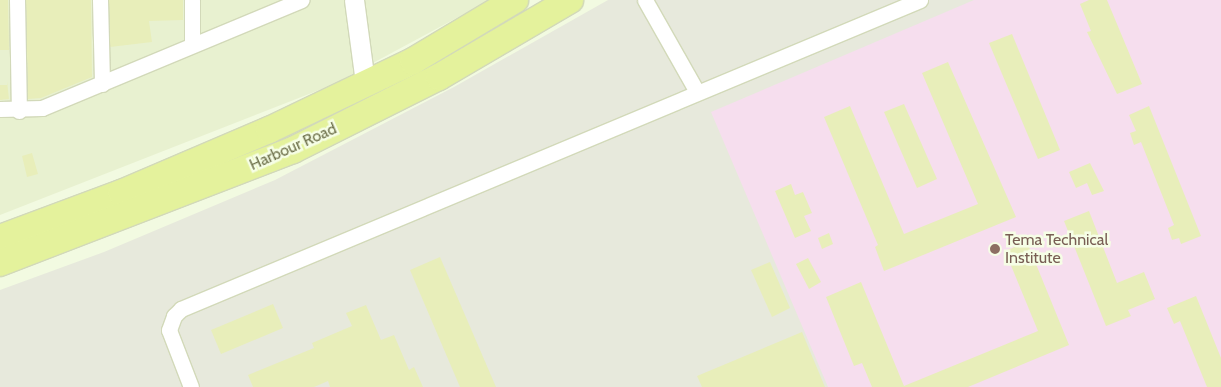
<!DOCTYPE html>
<style>
body{margin:0}
#map{position:relative;width:1221px;height:387px;overflow:hidden;background:#f2fae1;font-family:Cabin,sans-serif}
div>[style]{position:absolute}
[style*='--x']{left:calc(var(--x)*1px);top:calc(var(--y)*1px);width:calc(var(--w)*1px);rotate:calc(var(--a)*1deg)}
.residential>*{inset:0;background:#e8f1d0}
.industrial>*{inset:0;background:#e7e9dc}
.education>*{inset:0;background:#f6deee}
.building>*{inset:0;background:#e8eeba}
.roads{filter:drop-shadow(1px 0 #d2d9b9) drop-shadow(-1px 0 #d2d9b9) drop-shadow(0 1px #d2d9b9) drop-shadow(0 -1px #d2d9b9)}
.minor>*{height:15px;margin:-7.5px;padding:0 7.5px;transform-origin:7.5px;border-radius:7.5px;background:#fff}
.tertiary>*{height:19px;margin:-9.5px;padding:0 9.5px;transform-origin:9.5px;border-radius:9.5px;background:#fff}
.trunk>*{height:26px;margin:-13px;padding:0 13px;transform-origin:13px;border-radius:13px;background:#e4f29c}
.dots>*{width:14px;height:14px;translate:-50% -50%;box-sizing:border-box;border:2px solid #f6fee6;border-radius:50%}
span{translate:-50% -50%;white-space:nowrap;text-align:center;line-height:1.15;-webkit-text-stroke:5px #f6fee6;paint-order:stroke}
.street-label{font-size:16px;color:#6d704a}
.education-label{font-size:16px;color:#785e54}
.left{translate:0 -50%;text-align:left}
</style>
<div id="map">
<div class="residential">
<div style="clip-path:polygon(0 0,490px 0,332px 85px,0 215px)"></div>
</div>
<div class="industrial">
<div style="clip-path:polygon(608px 0,1221px 0,1221px 387px,0 387px,0 290px,104px 252px,275px 180px,454px 87px)"></div>
</div>
<div class="education">
<div style="clip-path:polygon(974px 0,1221px 0,1221px 387px,828px 387px,711px 112px)"></div>
</div>
<div class="building">
<div style="clip-path:polygon(0 0,8px 0,9px 50px,0 50px)"></div>
<div style="clip-path:polygon(26px 0,91px 0,92px 77px,41px 98px,28px 99px)"></div>
<div style="clip-path:polygon(109px 0,183px 0,183px 20px,149px 21px,152px 42px,110px 47px)"></div>
<div style="clip-path:polygon(1089px 0,1107px 0,1142px 84px,1117px 94px,1087px 32px,1091px 31px,1080px 4px)"></div>
<div style="clip-path:polygon(1012px 34px,1060px 150px,1038px 159px,989px 43px)"></div>
<div style="clip-path:polygon(948px 62px,1016px 217px,884px 271px,875px 247px,878px 245px,824px 117px,850px 106px,904px 234px,978px 204px,922px 73px)"></div>
<div style="clip-path:polygon(7px 81px,9px 99px,0 100px,0 85px,7px 85px)"></div>
<div style="clip-path:polygon(904px 104px,937px 179px,917px 188px,884px 112px)"></div>
<div style="clip-path:polygon(1149px 106px,1201px 236px,1181px 244px,1179px 238px,1172px 240px,1168px 228px,1174px 225px,1141px 142px,1134px 145px,1130px 133px,1136px 131px,1129px 115px)"></div>
<div style="clip-path:polygon(32px 153px,38px 174px,27px 177px,22px 156px)"></div>
<div style="clip-path:polygon(1090px 163px,1104px 191px,1092px 195px,1087px 183px,1076px 188px,1069px 172px)"></div>
<div style="clip-path:polygon(791px 184px,795px 195px,803px 192px,812px 213px,804px 216px,811px 231px,795px 238px,775px 191px)"></div>
<div style="clip-path:polygon(1089px 211px,1117px 283px,1144px 272px,1155px 299px,1128px 310px,1131px 316px,1106px 326px,1064px 221px)"></div>
<div style="clip-path:polygon(829px 233px,833px 244px,822px 249px,818px 238px)"></div>
<div style="clip-path:polygon(1027px 242px,1069px 345px,968px 387px,872px 387px,862px 363px,854px 366px,826px 297px,861px 282px,904px 386px,1038px 331px,1005px 251px)"></div>
<div style="clip-path:polygon(440px 257px,496px 387px,460px 387px,410px 270px)"></div>
<div style="clip-path:polygon(808px 258px,821px 282px,809px 289px,796px 264px)"></div>
<div style="clip-path:polygon(770px 262px,790px 308px,772px 317px,751px 270px)"></div>
<div style="clip-path:polygon(1196px 296px,1221px 358px,1221px 387px,1207px 387px,1180px 321px,1174px 324px,1167px 308px)"></div>
<div style="clip-path:polygon(273px 304px,283px 328px,221px 354px,211px 330px)"></div>
<div style="clip-path:polygon(366px 305px,381px 340px,394px 335px,409px 370px,414px 367px,423px 387px,330px 387px,328px 381px,314px 387px,253px 387px,248px 375px,314px 348px,312px 343px,352px 326px,346px 313px)"></div>
<div style="clip-path:polygon(802px 332px,825px 387px,702px 387px,697px 376px)"></div>
</div>
<div class="roads">
<div class="minor">
<div style="--x:17;--y:0;--w:111;--a:89"></div>
<div style="--x:100;--y:0;--w:84;--a:88.6"></div>
<div style="--x:192;--y:0;--w:45;--a:90"></div>
<div style="--x:645;--y:0;--w:106;--a:60.5"></div>
<div style="--x:0;--y:109;--w:42;--a:-1.4"></div>
<div style="--x:42;--y:108;--w:281;--a:-22.6"></div>
<div style="--x:191;--y:387;--w:61;--a:-111.1"></div>
<div style="--x:169;--y:330;--w:15;--a:-70"></div>
<div style="--x:174;--y:316;--w:10;--a:-45"></div>
<div style="--x:181;--y:309;--w:801;--a:-22.69"></div>
</div>
<div class="tertiary">
<div style="--x:354;--y:0;--w:83;--a:82.4"></div>
</div>
<div class="trunk">
<div style="--x:0;--y:238;--w:129;--a:-20.4"></div>
<div style="--x:121;--y:193;--w:161;--a:-23.1"></div>
<div style="--x:269;--y:130;--w:160;--a:-25.6"></div>
<div style="--x:413;--y:61;--w:119;--a:-30.9"></div>
<div style="--x:0;--y:263;--w:314;--a:-21.1"></div>
<div style="--x:293;--y:150;--w:163;--a:-26.6"></div>
<div style="--x:439;--y:77;--w:152;--a:-30.4"></div>
</div>
</div>
<div class="dots">
<div style="left:995px;top:249px;background:#8d6e63"></div>
</div>
<div class="street-label">
<span style="left:293px;top:147px;rotate:-24deg">Harbour Road</span>
</div>
<div class="education-label">
<span class="left" style="left:1005px;top:249px">Tema Technical<br>Institute</span>
</div>
</div>
